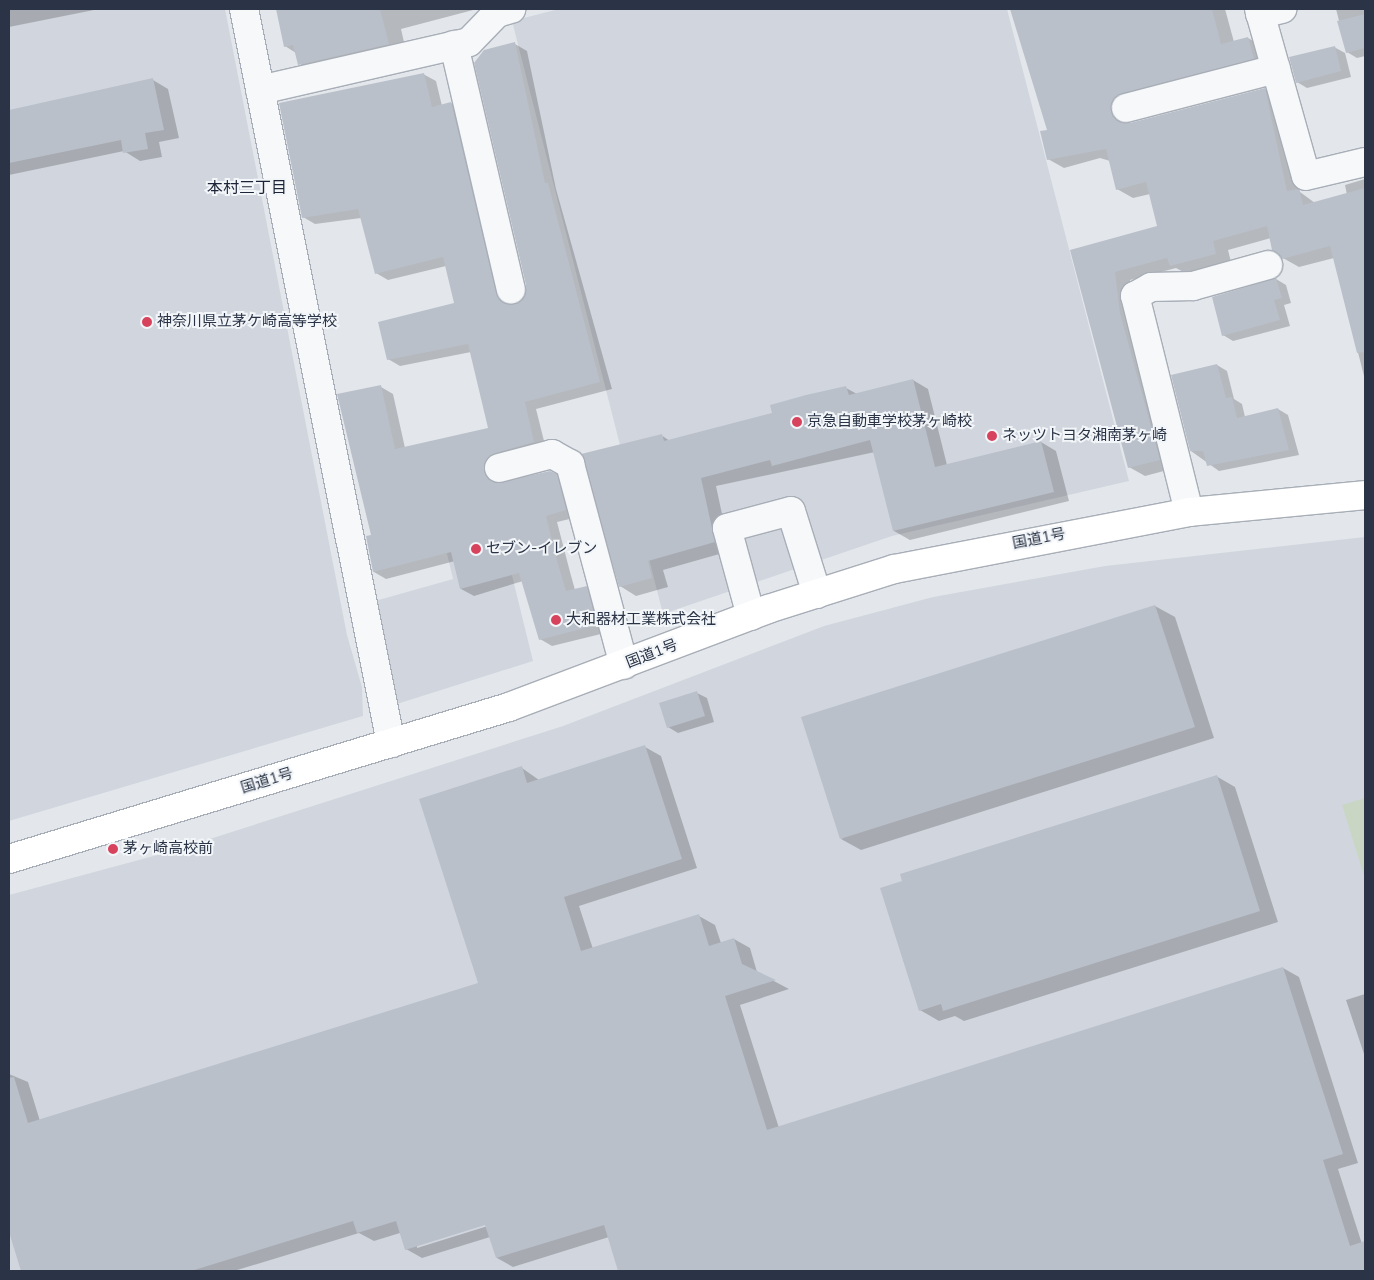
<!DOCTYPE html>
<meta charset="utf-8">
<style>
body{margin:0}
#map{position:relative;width:1374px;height:1280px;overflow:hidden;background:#e3e7ec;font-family:"Nunito Sans","Noto Sans JP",sans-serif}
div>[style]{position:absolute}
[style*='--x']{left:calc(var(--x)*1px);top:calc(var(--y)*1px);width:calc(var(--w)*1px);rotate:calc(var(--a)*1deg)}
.built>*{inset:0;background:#d1d6de}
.green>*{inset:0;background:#c9d6c4}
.shadow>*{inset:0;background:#0003}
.building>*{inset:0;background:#bac0ca}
.roads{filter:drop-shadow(1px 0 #a8aeb7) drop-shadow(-1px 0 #a8aeb7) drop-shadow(0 1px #a8aeb7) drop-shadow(0 -1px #a8aeb7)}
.minor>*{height:28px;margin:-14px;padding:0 14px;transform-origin:14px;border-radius:14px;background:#f6f8fa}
.highway>*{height:28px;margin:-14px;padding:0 14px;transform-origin:14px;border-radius:14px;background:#fff}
.dots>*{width:14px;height:14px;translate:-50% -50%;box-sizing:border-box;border:2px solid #f3f6f9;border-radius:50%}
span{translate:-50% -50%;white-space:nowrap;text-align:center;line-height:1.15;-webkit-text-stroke:4px #f3f6f9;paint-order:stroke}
.poi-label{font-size:15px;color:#2a3446}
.left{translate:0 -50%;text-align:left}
.street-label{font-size:15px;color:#2a3446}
.neighbourhood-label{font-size:16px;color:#1c2537}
.frame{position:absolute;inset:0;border:10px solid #2a3446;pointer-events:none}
</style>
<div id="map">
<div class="built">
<div style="clip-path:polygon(9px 9px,225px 9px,347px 635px,362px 687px,363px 716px,9px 821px)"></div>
<div style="clip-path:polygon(559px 9px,1007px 9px,1129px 481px,892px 536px,663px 614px,512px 21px)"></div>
<div style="clip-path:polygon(494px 502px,533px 661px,397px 704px,375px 601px,453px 579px,438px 516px)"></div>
<div style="clip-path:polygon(1365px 537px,1365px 1271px,9px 1271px,9px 895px,172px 851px,563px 726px,824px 626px,933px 597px,1105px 566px)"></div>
</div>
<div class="green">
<div style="clip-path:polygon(1365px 798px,1365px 879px,1342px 805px)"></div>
</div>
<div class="shadow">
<div style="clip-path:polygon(9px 9px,99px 9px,9px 27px)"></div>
<div style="clip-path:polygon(277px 9px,477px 9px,401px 29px,407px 55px,318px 75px,300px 64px,296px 53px,285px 46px)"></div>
<div style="clip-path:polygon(1012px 9px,1225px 9px,1234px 42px,1248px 38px,1264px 47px,1269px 67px,1126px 114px,1129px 125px,1265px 89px,1280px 98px,1300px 192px,1315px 203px,1347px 195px,1345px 185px,1365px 179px,1365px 380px,1334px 258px,1299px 267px,1283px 258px,1271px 238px,1228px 250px,1231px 262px,1187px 274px,1176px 268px,1130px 280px,1135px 322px,1175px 468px,1145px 476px,1129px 467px,1072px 250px,1158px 227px,1150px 194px,1133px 198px,1117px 189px,1110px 161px,1100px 158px,1064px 168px,1048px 159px,1048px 131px)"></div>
<div style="clip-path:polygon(1336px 9px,1365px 9px,1365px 56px,1357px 58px,1347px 52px)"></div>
<div style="clip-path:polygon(515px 44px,527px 51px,556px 189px,612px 389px,536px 409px,546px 449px,495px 479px,500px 483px,550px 472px,569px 483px,578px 517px,557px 522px,570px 572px,575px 590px,586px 587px,599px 594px,609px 632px,552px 646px,540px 639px,523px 581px,474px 596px,461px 589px,455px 561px,386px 579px,374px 572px,381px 387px,393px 394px,405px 448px,490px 429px,471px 352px,400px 366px,388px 359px,456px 304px,446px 266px,388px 280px,376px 273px,361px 218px,315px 224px,303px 217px,423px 74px,436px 81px,442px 106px,451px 103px,463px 110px,508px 301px,522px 302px,528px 286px)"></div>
<div style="clip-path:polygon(1334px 47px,1345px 53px,1351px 77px,1307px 88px,1297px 82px)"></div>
<div style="clip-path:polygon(153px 80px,168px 89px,179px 138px,159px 142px,162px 157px,140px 161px,124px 151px,9px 175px,9px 111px)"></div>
<div style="clip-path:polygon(1276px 279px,1286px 285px,1291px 303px,1284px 305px,1290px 326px,1233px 341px,1223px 335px)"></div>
<div style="clip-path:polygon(1217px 365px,1227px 371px,1234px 399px,1242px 404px,1245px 417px,1278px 409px,1288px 415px,1299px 455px,1219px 471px,1191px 451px)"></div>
<div style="clip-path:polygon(913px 380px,928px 389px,947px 465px,1041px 442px,1056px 451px,1069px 501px,910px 540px,894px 531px,875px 452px,716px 486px,730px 551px,663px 570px,668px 587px,636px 596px,620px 586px,661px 435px,670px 441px,774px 414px,846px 388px,857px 394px)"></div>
<div style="clip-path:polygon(1155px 606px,1175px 617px,1214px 738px,861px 850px,841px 839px)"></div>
<div style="clip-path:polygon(697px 693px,707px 698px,714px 722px,678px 733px,668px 727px)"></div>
<div style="clip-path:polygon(evenodd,645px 747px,661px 756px,697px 868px,579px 906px,593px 949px,699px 916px,715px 925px,721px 943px,734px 939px,750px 948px,757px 972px,789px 989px,740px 1005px,779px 1128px,1283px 968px,1299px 977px,1358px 1163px,1338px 1169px,1362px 1244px,1365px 1243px,1365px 1271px,620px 1271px,609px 1237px,513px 1267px,497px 1258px,490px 1237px,422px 1258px,406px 1249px,400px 1233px,374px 1241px,359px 1233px,234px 1271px,23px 1271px,9px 1228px,9px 1074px,28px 1082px,40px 1121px,480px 984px,522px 768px,539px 780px,645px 747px,491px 1222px,491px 1225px,417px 1248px,417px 1245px,491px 1222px)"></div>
<div style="clip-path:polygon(1216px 776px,1235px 787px,1278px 922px,964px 1021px,955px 1016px,939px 1021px,920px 1010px)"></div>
<div style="clip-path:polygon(1365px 994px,1365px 1057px,1346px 1000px)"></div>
</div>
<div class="building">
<div style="clip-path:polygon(276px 9px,380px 9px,389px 44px,298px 65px,293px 45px,284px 47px)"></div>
<div style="clip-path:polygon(1010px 9px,1212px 9px,1221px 44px,1248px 37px,1254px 59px,1122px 93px,1111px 103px,1111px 112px,1121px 123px,1130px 123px,1265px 88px,1287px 191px,1299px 189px,1303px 205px,1365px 188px,1365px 352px,1357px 353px,1330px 246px,1282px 259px,1272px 250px,1267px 226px,1213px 241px,1216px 254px,1170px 266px,1167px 258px,1115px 272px,1120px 313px,1160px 460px,1128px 468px,1070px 250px,1157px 226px,1146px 182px,1116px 190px,1106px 149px,1047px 160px,1040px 131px,1047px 130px)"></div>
<div style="clip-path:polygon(1365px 14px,1365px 48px,1346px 53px,1337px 21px)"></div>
<div style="clip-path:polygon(515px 42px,545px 183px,548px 183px,600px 382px,525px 402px,534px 442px,495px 453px,484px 464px,488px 479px,495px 483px,550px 471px,557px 474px,566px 510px,546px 516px,558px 564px,566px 591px,587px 586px,597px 625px,539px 640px,519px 573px,460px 589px,451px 552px,373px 572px,366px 536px,371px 535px,337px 394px,381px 385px,395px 449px,488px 428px,468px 344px,387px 360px,378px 322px,454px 303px,443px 257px,375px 274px,358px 209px,302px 218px,279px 103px,424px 73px,432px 107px,451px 102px,496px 293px,506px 304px,515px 304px,526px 294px,526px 285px,474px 63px,484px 50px)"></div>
<div style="clip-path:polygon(1335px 46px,1341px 71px,1296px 83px,1289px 57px)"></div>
<div style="clip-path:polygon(153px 78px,164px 130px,145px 133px,148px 149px,123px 153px,121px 140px,9px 163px,9px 110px)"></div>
<div style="clip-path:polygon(1276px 278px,1282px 298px,1274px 300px,1280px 320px,1222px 336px,1212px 297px)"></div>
<div style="clip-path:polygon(1217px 364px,1226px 398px,1232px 397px,1237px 418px,1278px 408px,1289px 450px,1207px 466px,1203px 451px,1190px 451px,1171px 375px)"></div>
<div style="clip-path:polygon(913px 379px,935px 467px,1041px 441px,1054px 492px,893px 531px,870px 440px,772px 466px,770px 460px,701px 478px,715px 542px,648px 561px,652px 578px,619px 587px,581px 454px,662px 434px,664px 441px,772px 413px,770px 405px,806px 395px,846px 386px,849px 395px)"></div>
<div style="clip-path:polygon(1155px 605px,1195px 727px,840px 839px,801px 717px)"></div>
<div style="clip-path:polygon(697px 691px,705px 716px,667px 728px,659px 703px)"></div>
<div style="clip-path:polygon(645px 745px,682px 859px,564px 897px,581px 951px,699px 914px,709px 946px,734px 938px,742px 964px,776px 980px,725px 996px,767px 1130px,1283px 967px,1343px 1154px,1323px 1160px,1350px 1246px,1365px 1241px,1365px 1271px,618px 1271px,604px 1225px,496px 1258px,485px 1225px,405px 1250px,396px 1221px,357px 1233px,353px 1221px,191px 1271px,21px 1271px,9px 1232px,9px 1078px,14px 1077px,28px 1123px,478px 983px,419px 799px,522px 766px,527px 783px)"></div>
<div style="clip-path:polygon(1217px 775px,1260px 911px,943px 1011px,941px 1004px,919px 1011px,880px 888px,902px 881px,900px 874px)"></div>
</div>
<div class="roads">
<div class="minor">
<div style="--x:244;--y:9;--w:749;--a:78.68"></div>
<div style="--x:1259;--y:9;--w:173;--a:74.3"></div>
<div style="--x:1306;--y:176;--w:61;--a:-13.3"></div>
<div style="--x:1260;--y:14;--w:23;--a:-13"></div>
<div style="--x:454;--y:45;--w:251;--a:76.9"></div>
<div style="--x:260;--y:90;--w:214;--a:-12.9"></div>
<div style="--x:469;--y:42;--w:40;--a:-46"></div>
<div style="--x:497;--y:13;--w:15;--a:-16"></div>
<div style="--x:1126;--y:108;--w:155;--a:-14.6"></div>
<div style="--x:499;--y:468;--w:55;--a:-14.8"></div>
<div style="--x:552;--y:454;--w:21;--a:29"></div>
<div style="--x:570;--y:464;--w:208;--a:75"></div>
<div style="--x:1189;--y:512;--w:223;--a:-104"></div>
<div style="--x:1135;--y:296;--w:18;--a:-29"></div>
<div style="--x:1151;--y:287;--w:42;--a:-1.4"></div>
<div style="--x:1193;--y:286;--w:78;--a:-15.6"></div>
<div style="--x:751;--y:616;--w:91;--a:-105.3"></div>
<div style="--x:727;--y:528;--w:66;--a:-14.9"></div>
<div style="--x:791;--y:511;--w:87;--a:72.6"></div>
</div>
<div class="highway">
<div style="--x:9;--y:859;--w:523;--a:-16.91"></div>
<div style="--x:509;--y:707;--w:277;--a:-20.7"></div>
<div style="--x:768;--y:609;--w:132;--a:-17.6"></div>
<div style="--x:894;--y:569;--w:300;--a:-10.9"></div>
<div style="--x:1189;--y:512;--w:177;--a:-5.5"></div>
</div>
</div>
<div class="dots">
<div style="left:147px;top:322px;background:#d7435c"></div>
<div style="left:797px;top:422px;background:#d7435c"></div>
<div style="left:992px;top:436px;background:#d7435c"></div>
<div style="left:476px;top:549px;background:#d7435c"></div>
<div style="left:556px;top:620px;background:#d7435c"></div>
<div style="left:113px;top:849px;background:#d7435c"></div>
</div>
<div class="poi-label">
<span class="left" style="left:157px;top:322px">神奈川県立茅ケ崎高等学校</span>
<span class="left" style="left:807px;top:422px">京急自動車学校茅ヶ崎校</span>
<span class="left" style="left:1002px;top:436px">ネッツトヨタ湘南茅ヶ崎</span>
<span class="left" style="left:486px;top:549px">セブン-イレブン</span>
<span class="left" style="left:566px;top:620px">大和器材工業株式会社</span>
<span class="left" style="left:123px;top:849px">茅ヶ崎高校前</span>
</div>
<div class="street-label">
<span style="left:1039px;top:539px;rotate:-11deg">国道1号</span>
<span style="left:652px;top:654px;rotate:-21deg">国道1号</span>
<span style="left:267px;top:781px;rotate:-17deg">国道1号</span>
</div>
<div class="neighbourhood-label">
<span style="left:247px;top:188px">本村三丁目</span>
</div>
<div class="frame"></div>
</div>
